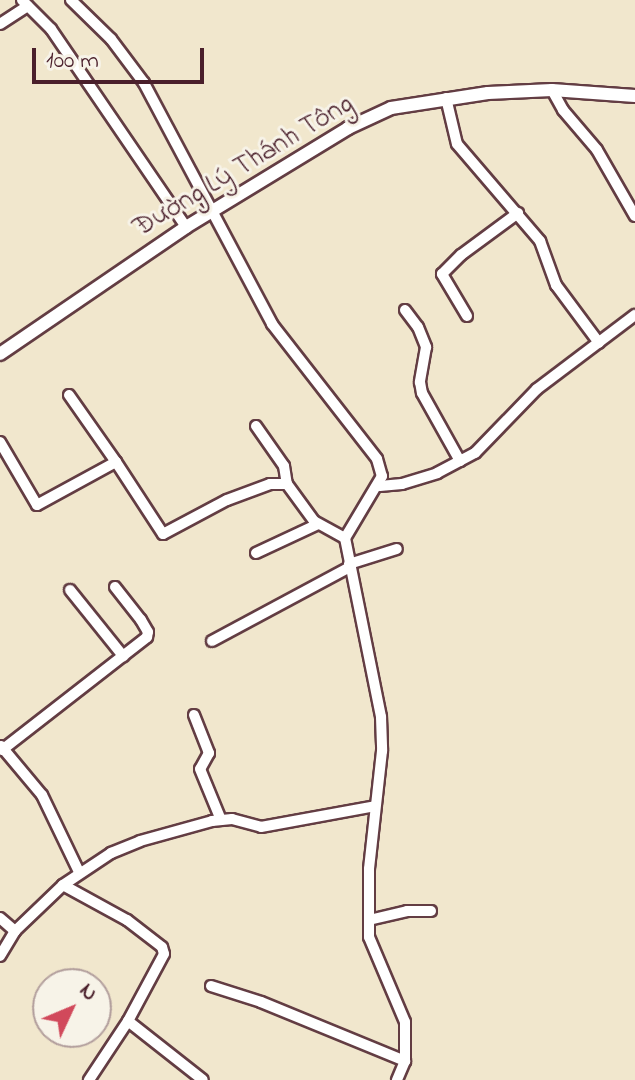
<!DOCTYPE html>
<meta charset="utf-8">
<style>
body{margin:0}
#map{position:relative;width:635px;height:1080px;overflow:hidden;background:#f1e7cd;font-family:"Indie Flower",sans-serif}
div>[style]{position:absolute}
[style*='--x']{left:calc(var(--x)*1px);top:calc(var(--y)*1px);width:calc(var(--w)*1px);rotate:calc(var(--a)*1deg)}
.roads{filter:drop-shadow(2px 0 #633d43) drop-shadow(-2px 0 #633d43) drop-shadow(0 2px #633d43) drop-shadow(0 -2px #633d43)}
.minor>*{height:10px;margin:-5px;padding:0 5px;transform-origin:5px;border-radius:5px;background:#fff}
.tertiary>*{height:12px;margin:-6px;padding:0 6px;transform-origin:6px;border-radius:6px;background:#fff}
span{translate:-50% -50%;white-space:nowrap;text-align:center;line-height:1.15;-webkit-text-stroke:6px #f7f3e8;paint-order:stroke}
.street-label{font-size:28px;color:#4a1f2b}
.north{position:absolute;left:32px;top:968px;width:80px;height:80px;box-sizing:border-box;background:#f7f3e8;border:2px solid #b29e9c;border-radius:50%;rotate:46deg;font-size:22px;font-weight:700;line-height:32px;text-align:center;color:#4a1f2b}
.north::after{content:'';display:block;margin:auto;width:28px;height:36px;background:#d1495b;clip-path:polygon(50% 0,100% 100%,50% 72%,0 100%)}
.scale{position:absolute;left:32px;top:48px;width:172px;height:36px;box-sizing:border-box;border:4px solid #4a1f2b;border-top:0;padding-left:10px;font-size:24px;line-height:28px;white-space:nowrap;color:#4a1f2b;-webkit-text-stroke:6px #f7f3e8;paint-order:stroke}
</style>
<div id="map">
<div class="roads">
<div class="minor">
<div style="--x:22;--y:0;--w:41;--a:45"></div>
<div style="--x:51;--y:29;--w:240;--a:55.7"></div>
<div style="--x:71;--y:0;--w:56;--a:44.3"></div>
<div style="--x:111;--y:39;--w:55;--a:53.1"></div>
<div style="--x:144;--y:83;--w:273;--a:62"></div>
<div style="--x:272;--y:324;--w:171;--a:52.1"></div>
<div style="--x:377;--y:459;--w:18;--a:74"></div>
<div style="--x:382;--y:476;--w:72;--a:120.8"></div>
<div style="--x:345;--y:538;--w:183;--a:78.6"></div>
<div style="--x:381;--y:717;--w:34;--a:88"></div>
<div style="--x:382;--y:751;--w:119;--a:96.3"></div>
<div style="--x:369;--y:869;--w:68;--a:90"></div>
<div style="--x:369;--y:937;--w:92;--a:67"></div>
<div style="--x:405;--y:1022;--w:39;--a:90"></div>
<div style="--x:405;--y:1061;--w:21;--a:113"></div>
<div style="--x:0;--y:24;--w:33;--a:-33"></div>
<div style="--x:552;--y:90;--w:23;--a:61"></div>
<div style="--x:563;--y:110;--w:52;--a:49.6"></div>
<div style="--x:597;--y:150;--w:76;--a:60.1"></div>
<div style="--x:446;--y:98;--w:47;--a:76.6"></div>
<div style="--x:457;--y:144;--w:128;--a:49.4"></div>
<div style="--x:540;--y:241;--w:47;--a:70"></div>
<div style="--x:556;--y:285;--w:72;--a:53.4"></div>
<div style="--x:405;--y:310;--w:21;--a:53"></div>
<div style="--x:418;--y:327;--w:22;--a:68"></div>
<div style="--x:426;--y:347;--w:36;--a:100"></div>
<div style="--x:420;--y:382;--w:11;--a:80"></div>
<div style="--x:422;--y:393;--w:78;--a:60.8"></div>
<div style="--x:467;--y:316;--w:49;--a:-120.8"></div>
<div style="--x:442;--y:274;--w:27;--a:-45"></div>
<div style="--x:461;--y:255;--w:71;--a:-36.4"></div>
<div style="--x:69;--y:395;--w:82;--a:55"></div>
<div style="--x:256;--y:426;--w:49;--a:55"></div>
<div style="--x:284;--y:466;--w:18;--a:81"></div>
<div style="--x:0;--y:442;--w:73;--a:59.6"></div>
<div style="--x:37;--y:505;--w:90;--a:-28.6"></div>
<div style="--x:116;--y:462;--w:86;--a:56.9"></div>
<div style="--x:163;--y:534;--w:72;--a:-28"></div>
<div style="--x:227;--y:500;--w:46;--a:-20.4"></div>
<div style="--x:270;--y:484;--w:17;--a:0"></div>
<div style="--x:287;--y:484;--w:46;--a:53.9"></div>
<div style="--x:314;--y:521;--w:35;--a:29"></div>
<div style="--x:380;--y:486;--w:22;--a:-5"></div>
<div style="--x:402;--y:484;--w:37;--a:-17"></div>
<div style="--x:437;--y:473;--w:43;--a:-27.8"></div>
<div style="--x:475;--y:453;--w:89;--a:-45.9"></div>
<div style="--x:537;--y:389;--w:123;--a:-37.1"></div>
<div style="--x:256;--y:553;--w:68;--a:-25.1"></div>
<div style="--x:349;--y:564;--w:50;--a:-17.4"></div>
<div style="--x:70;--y:590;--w:85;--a:51.2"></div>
<div style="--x:212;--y:641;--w:157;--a:-28.2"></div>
<div style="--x:194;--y:715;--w:41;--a:68.5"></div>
<div style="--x:209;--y:753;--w:18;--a:119"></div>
<div style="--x:200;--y:769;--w:55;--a:67.6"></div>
<div style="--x:1;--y:746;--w:64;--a:50.1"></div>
<div style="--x:42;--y:795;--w:85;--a:64.3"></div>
<div style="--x:2;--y:750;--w:184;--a:-37.9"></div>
<div style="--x:147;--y:637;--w:5;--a:-79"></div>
<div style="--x:148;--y:632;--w:14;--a:-120"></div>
<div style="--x:141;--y:620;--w:42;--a:-128.2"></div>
<div style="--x:63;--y:885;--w:73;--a:28.7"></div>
<div style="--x:127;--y:920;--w:44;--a:37.6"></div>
<div style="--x:162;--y:947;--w:7;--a:74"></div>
<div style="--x:164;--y:954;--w:76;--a:118.2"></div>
<div style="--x:128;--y:1021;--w:71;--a:123.5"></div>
<div style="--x:0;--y:918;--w:20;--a:41"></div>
<div style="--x:369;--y:920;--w:39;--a:-13"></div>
<div style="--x:407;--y:911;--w:24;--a:0"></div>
<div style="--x:0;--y:956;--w:29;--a:-59"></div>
<div style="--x:15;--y:931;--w:66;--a:-43.8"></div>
<div style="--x:63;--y:885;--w:58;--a:-33.7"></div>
<div style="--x:111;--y:853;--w:31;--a:-22"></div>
<div style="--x:140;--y:841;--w:75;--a:-15.5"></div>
<div style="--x:212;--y:821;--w:20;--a:-6"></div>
<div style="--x:232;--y:819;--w:30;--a:15"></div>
<div style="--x:261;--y:827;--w:116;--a:-10.4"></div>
<div style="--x:211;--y:986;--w:52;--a:17.7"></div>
<div style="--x:261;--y:1002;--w:156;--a:22.3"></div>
<div style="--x:128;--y:1021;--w:95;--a:38.2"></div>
</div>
<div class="tertiary">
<div style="--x:0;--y:354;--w:225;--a:-34.3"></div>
<div style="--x:186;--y:227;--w:190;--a:-31.4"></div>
<div style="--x:348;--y:128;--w:47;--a:-24.9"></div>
<div style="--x:391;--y:108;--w:98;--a:-8.8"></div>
<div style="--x:488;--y:93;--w:64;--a:-2.7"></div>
<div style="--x:552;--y:90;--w:83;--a:4.1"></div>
</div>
</div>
<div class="street-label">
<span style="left:244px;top:167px;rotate:-31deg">Đường Lý Thánh Tông</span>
</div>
<div class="north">N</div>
<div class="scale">100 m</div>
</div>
